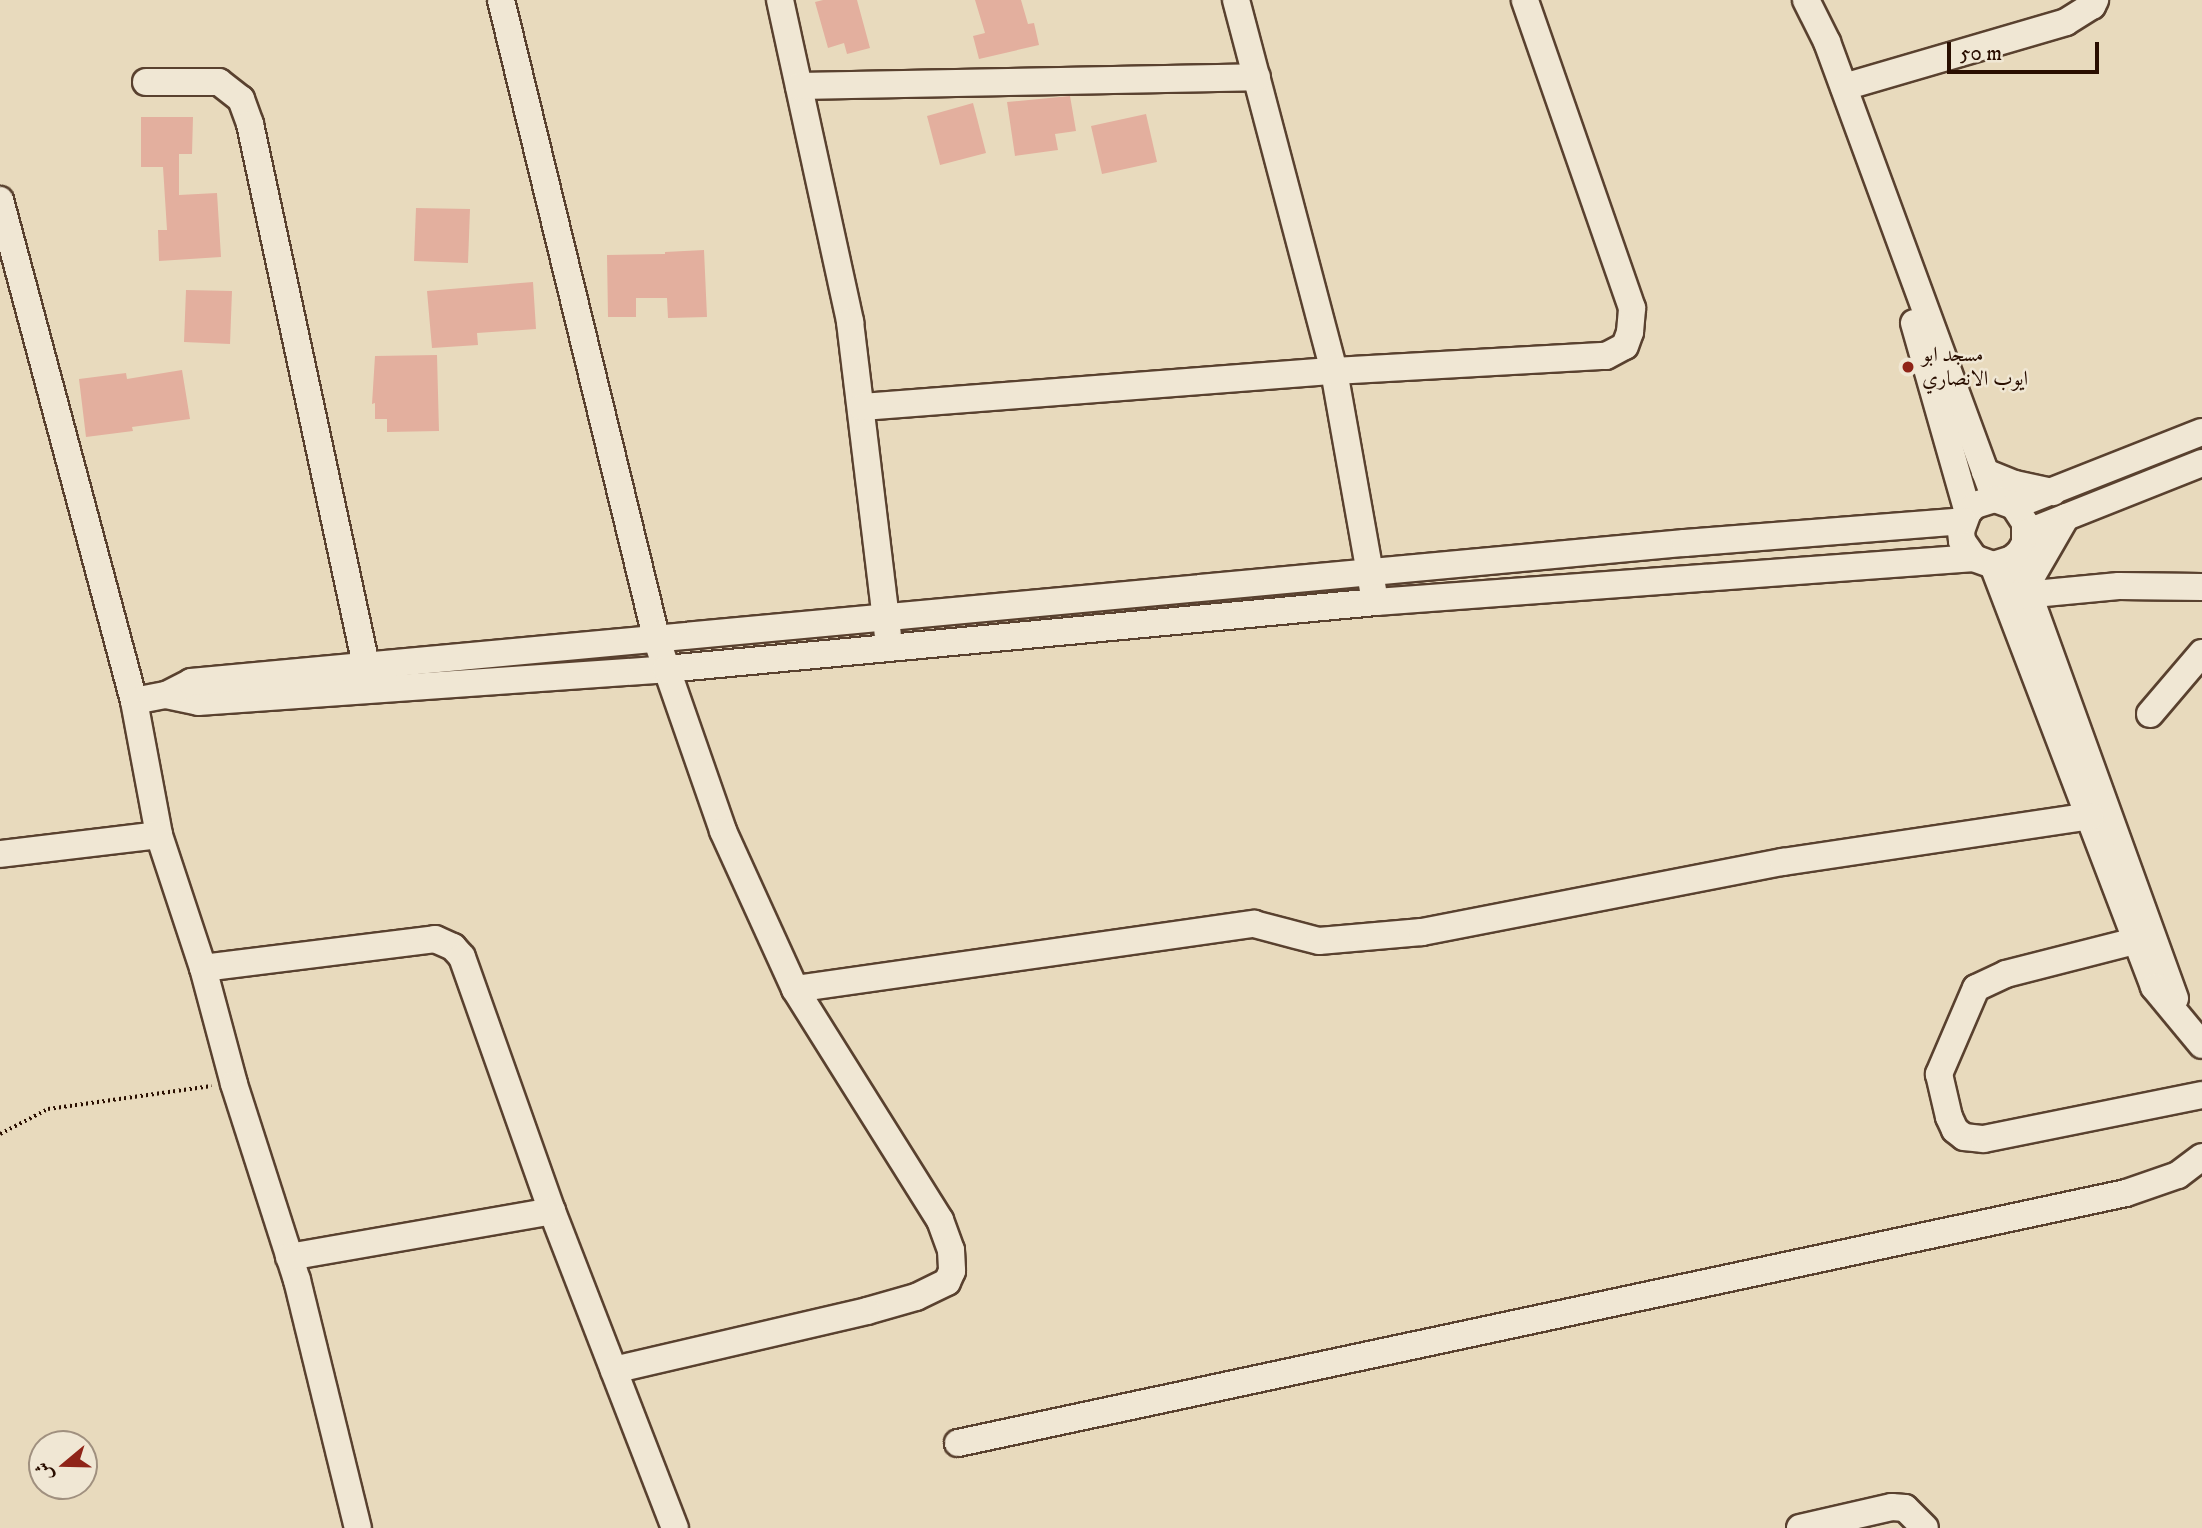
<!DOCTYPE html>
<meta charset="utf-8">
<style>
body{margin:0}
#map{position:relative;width:2202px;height:1528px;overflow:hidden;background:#e8dabd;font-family:"IM FELL DW Pica",Amiri,serif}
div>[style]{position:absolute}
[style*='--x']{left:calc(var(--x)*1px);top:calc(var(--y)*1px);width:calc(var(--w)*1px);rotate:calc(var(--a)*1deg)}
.building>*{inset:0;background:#e3af9e}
.path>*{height:3.5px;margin-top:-1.75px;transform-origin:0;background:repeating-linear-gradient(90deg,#290e00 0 2px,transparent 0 5.5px)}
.roads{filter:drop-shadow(2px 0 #59412f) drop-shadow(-2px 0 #59412f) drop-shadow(0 2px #59412f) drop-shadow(0 -2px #59412f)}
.minor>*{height:26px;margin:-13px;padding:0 13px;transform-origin:13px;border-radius:13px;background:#f0e7d4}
.dots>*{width:19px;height:19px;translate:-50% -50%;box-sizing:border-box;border:4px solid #f0e7d4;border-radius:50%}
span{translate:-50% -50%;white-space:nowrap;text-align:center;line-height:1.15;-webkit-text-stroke:5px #f0e7d4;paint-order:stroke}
.poi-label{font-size:21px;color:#290e00}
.left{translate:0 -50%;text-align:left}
.north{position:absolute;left:28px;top:1430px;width:70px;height:70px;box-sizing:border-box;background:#f0e7d4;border:2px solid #a0907f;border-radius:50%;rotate:251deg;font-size:19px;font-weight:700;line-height:28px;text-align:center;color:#290e00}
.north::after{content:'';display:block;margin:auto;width:24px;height:32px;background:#8f2418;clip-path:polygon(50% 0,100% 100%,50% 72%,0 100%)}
.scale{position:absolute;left:1947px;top:42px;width:152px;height:32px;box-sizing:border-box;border:4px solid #290e00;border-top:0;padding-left:9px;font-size:21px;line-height:24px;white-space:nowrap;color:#290e00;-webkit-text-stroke:5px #f0e7d4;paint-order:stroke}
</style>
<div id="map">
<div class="building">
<div style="clip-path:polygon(823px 0,857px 0,870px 48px,847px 54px,844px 43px,828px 48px,815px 2px)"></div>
<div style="clip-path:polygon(975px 0,1021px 0,1028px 24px,1034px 23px,1039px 45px,979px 59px,973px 36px,985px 33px)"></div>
<div style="clip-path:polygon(1070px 96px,1076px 131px,1055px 134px,1058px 150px,1015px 156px,1007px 102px)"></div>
<div style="clip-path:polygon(973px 103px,986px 153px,940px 165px,927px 116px)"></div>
<div style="clip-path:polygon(1146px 114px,1157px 162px,1102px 174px,1091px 126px)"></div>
<div style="clip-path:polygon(141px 117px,193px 117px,192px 154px,179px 154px,179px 195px,217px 193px,221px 257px,159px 261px,158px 230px,167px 230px,163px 167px,141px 167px)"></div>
<div style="clip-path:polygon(416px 208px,470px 209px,468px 263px,414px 261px)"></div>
<div style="clip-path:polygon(704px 250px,707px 317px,668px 318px,667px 298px,636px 298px,636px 317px,608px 317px,607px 255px,665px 254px,665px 252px)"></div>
<div style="clip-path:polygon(533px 282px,536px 329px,477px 333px,478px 345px,432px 348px,427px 291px)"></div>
<div style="clip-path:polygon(186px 290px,232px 291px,230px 344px,184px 342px)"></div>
<div style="clip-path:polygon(437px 355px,439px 431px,387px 432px,387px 419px,375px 419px,375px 403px,372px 404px,375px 356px)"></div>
<div style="clip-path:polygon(182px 370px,190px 419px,132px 427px,133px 431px,86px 437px,79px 379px,126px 373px,127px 379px)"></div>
</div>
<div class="path">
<div style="--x:0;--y:1134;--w:54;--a:-27.5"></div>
<div style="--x:48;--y:1109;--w:165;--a:-8"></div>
</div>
<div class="roads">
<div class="minor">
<div style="--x:501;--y:0;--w:660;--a:76.32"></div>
<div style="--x:657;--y:641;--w:201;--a:70.8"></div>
<div style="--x:723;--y:831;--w:174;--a:65.5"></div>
<div style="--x:795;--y:989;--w:273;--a:57.9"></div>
<div style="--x:940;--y:1220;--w:32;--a:70"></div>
<div style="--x:951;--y:1250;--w:21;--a:87"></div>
<div style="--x:952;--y:1271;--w:12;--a:114"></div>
<div style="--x:947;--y:1282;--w:34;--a:154"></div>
<div style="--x:916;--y:1297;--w:51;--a:164.1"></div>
<div style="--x:867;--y:1311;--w:260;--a:166.9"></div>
<div style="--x:780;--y:0;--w:330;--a:77.7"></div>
<div style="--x:850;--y:322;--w:314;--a:83.1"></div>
<div style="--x:1236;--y:0;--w:384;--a:75.2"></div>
<div style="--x:1334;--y:371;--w:222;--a:79.9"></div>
<div style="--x:1806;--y:0;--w:47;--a:63.4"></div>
<div style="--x:1827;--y:42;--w:487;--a:69.8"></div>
<div style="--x:146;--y:82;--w:73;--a:0"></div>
<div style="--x:219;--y:82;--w:28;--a:38"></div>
<div style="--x:241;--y:99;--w:27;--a:70"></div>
<div style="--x:250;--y:124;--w:553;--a:77.9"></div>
<div style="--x:799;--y:86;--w:458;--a:-1.1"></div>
<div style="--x:1844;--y:87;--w:231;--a:-16.3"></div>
<div style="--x:2066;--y:22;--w:31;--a:-32"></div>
<div style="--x:2092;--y:6;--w:7;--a:-63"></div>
<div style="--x:0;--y:200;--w:519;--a:75.03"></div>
<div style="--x:134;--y:701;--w:136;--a:79.4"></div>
<div style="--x:1914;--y:323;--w:197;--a:74.1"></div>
<div style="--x:862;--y:407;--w:473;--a:-4.4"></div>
<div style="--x:1334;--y:371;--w:272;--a:-3.2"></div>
<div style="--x:1606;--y:356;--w:21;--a:-28"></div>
<div style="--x:1625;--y:346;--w:15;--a:-70"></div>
<div style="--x:1630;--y:332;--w:24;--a:-85"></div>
<div style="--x:1632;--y:308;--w:326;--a:-109.2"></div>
<div style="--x:1985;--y:472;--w:32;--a:22"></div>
<div style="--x:2015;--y:484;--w:39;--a:12"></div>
<div style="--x:2014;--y:506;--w:20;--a:57"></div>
<div style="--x:2025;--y:523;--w:20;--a:90"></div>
<div style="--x:2025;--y:543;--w:10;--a:119"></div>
<div style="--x:2020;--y:552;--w:11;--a:139"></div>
<div style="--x:2012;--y:559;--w:20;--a:162"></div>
<div style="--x:1993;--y:565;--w:20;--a:-160"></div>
<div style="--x:1974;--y:558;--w:21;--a:-125"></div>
<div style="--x:1962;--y:541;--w:10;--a:-96"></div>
<div style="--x:1961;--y:531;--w:20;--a:-70"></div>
<div style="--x:1968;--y:512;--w:10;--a:-45"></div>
<div style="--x:1975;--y:505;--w:21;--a:-17"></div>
<div style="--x:1995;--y:499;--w:20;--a:20"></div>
<div style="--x:2014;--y:506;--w:202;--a:-21.5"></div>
<div style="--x:2026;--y:533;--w:189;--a:-21.7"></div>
<div style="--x:2012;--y:559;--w:40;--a:65"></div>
<div style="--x:2029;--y:595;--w:429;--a:70.1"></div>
<div style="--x:1993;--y:565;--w:452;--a:69.1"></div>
<div style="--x:2154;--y:987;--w:75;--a:50.4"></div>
<div style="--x:2025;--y:588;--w:82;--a:-60"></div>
<div style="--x:2013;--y:596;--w:106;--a:-5.4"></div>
<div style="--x:2119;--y:586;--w:83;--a:0.7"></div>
<div style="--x:166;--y:695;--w:33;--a:12"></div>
<div style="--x:198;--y:702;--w:469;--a:-4"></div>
<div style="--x:666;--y:669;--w:713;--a:-5.39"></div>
<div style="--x:1376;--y:602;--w:600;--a:-4.21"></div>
<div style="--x:134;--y:701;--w:33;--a:-11"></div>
<div style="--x:166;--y:695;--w:28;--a:-27"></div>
<div style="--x:191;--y:682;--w:1500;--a:-5.32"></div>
<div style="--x:1685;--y:543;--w:279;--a:-4.5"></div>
<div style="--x:2150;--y:714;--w:80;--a:-49.6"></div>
<div style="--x:0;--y:854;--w:160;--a:-6.8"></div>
<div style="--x:159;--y:835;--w:140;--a:71.7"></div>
<div style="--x:203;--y:968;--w:120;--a:75"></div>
<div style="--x:234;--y:1084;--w:206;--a:72.2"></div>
<div style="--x:297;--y:1280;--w:255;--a:76.2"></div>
<div style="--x:2135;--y:941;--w:133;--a:165.7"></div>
<div style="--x:2006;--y:974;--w:33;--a:155"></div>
<div style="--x:1976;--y:988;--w:94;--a:113.3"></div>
<div style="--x:1939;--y:1074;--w:44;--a:76.9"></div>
<div style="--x:1949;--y:1117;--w:14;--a:65"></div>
<div style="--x:1955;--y:1130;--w:11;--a:38"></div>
<div style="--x:1964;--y:1137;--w:20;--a:6"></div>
<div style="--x:1984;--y:1139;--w:222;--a:-11.4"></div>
<div style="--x:203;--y:968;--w:234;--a:-7.1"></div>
<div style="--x:435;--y:939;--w:20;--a:24"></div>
<div style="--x:453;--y:947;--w:13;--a:48"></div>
<div style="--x:462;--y:957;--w:269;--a:70.5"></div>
<div style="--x:552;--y:1211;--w:340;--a:68.8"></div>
<div style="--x:795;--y:989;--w:464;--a:-8.1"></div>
<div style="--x:1254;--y:924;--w:67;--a:14.7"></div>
<div style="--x:1319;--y:941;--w:103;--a:-5"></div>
<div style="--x:1422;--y:932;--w:368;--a:-11"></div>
<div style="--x:1783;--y:862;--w:311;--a:-8.5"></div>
<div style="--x:289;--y:1257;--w:267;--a:-9.9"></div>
<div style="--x:958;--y:1443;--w:1194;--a:-12.08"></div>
<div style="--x:2126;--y:1193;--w:55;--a:-19.1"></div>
<div style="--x:2178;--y:1175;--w:30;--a:-37"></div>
<div style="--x:1800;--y:1528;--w:94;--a:-12.9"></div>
<div style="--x:1892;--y:1507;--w:13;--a:4"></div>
<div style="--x:1905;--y:1508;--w:28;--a:45"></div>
</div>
</div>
<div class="dots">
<div style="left:1908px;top:367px;background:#8f2418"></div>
</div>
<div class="poi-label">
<span class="left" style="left:1922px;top:367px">مسجد ابو<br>ايوب الانصاري</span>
</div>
<div class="north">ش</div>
<div class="scale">50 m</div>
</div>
